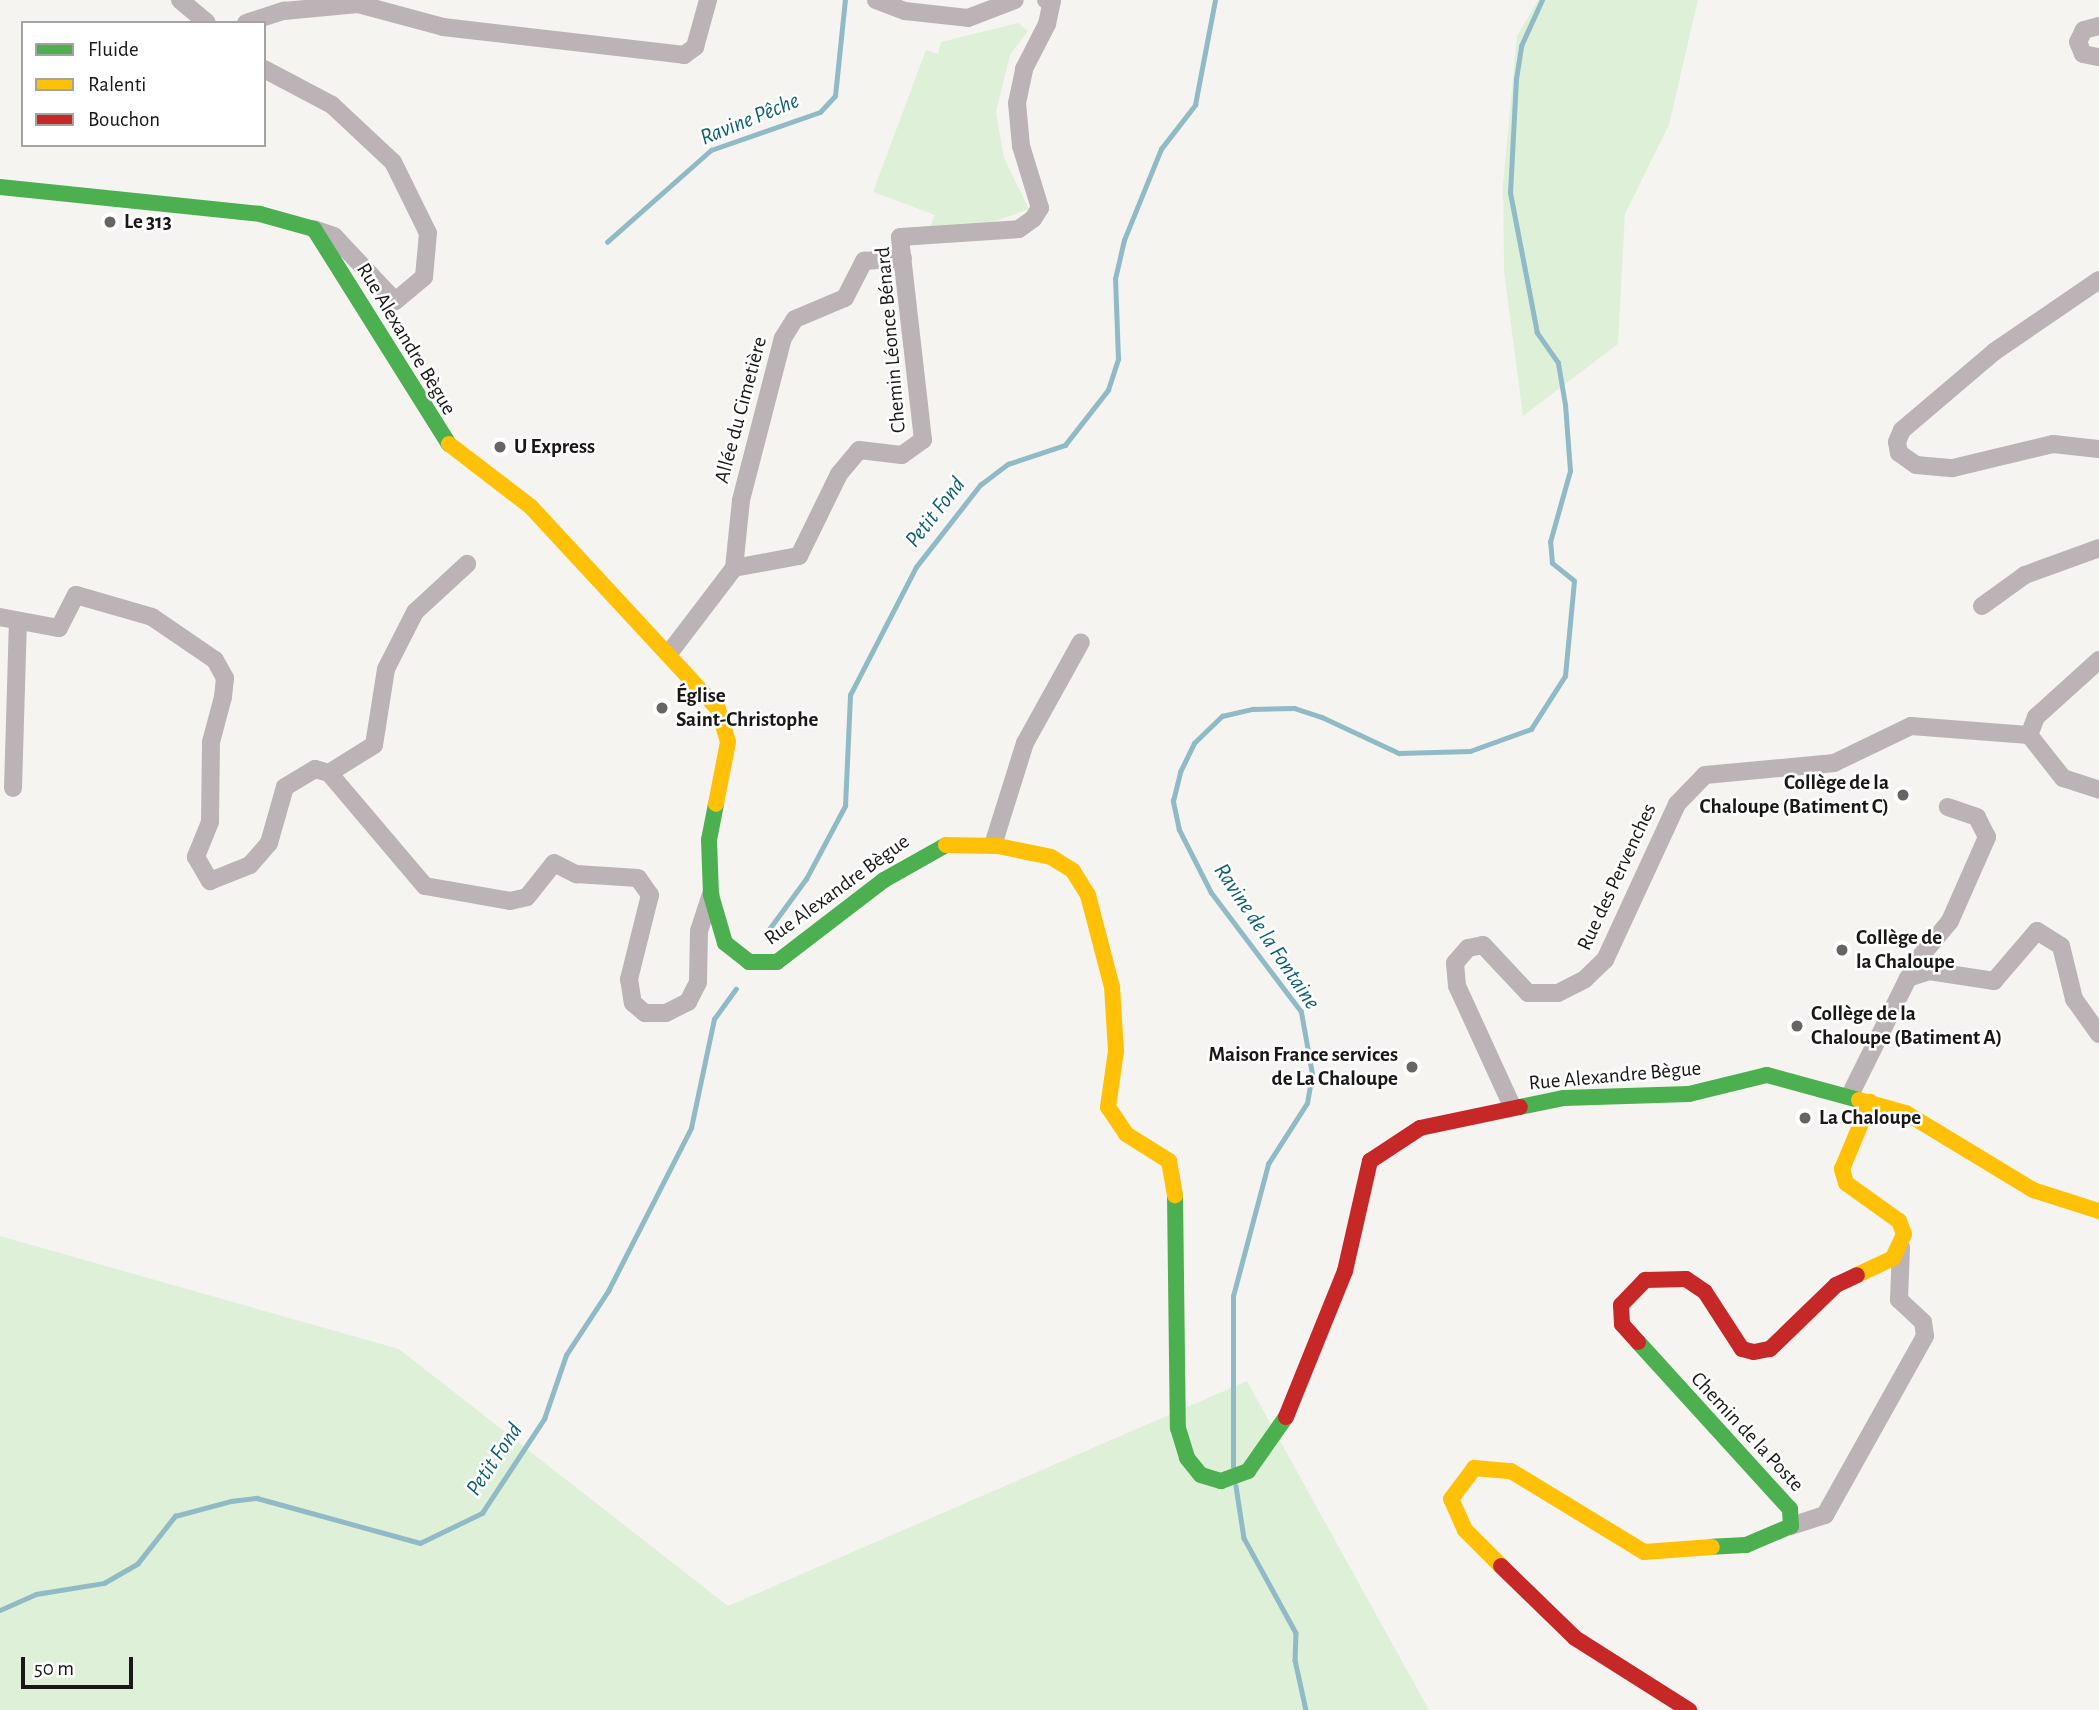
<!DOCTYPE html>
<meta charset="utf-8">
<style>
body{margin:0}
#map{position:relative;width:2099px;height:1710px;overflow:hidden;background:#f6f4f1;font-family:"Alegreya Sans",sans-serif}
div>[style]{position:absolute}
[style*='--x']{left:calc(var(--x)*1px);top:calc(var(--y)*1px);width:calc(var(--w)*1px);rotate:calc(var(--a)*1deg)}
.green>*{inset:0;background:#dff0d9}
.stream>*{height:4.5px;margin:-2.25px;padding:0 2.25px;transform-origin:2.25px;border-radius:2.25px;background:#90bac6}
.street>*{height:18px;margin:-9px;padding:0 9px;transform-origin:9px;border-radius:9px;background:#bcb3b6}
.fast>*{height:16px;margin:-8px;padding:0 8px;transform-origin:8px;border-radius:8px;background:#4caf50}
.slow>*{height:16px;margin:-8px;padding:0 8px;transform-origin:8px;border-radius:8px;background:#ffc107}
.jam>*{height:16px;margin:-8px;padding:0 8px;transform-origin:8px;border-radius:8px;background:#c62828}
.dots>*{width:19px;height:19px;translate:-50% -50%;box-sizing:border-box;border:4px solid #fff;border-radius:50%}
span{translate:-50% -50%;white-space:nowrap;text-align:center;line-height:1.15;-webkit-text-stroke:5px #fff;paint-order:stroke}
.poi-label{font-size:21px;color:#191817;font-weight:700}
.left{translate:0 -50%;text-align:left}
.right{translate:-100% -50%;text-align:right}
.street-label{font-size:21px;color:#191817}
.water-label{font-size:23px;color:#0a5e72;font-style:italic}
.legend{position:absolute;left:21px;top:21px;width:245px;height:126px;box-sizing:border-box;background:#fff;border:2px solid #a3a3a2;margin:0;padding:9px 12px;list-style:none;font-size:21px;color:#191817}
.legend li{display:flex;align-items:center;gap:14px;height:35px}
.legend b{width:35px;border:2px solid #a3a3a2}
.scale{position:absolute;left:21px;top:1657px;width:112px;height:32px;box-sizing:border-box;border:4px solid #191817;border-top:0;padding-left:9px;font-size:21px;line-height:24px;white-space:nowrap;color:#191817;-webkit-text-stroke:5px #fff;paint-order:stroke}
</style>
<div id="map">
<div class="green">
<div style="clip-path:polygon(1538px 0,1698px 0,1669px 125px,1625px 214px,1618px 344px,1523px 416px,1504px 272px,1503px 183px,1517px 36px)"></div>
<div style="clip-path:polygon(1018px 23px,1028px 31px,1010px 55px,996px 112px,1004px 158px,1029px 209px,982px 226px,930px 226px,935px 215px,873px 192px,926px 50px,938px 54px,941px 42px)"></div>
<div style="clip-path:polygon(0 1236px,399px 1349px,728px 1606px,1247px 1381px,1429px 1710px,0 1710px)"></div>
</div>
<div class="stream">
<div style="--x:607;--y:242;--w:139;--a:-41.5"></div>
<div style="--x:711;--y:150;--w:115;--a:-19.2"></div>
<div style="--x:820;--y:112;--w:22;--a:-47"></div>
<div style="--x:835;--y:96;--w:97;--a:-84.1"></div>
<div style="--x:767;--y:932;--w:66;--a:-53.7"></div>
<div style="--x:806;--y:879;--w:83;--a:-61.9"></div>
<div style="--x:845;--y:806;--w:111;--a:-87.4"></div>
<div style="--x:850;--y:695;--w:144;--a:-62.7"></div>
<div style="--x:916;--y:567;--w:104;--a:-52"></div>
<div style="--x:980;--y:485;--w:35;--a:-37"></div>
<div style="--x:1008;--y:464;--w:60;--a:-18.4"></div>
<div style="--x:1065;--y:445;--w:70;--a:-52"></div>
<div style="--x:1108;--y:390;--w:33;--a:-72"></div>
<div style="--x:1118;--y:359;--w:80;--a:-92.1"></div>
<div style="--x:1115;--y:279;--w:40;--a:-77"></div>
<div style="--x:1124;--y:240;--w:98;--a:-67.9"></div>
<div style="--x:1161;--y:149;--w:56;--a:-52.3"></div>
<div style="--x:1195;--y:105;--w:107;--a:-79.2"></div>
<div style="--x:1233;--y:1467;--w:171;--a:-90"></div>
<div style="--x:1233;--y:1296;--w:137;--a:-75.1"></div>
<div style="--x:1268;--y:1164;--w:72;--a:-57.4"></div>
<div style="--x:1307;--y:1103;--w:29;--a:-80"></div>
<div style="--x:1312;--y:1074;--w:63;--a:-100.1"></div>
<div style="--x:1301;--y:1012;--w:149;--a:-127.1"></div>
<div style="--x:1211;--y:893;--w:71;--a:-116.9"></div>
<div style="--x:1179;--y:830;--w:30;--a:-102"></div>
<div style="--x:1173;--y:801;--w:30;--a:-76"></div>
<div style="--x:1180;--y:772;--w:32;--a:-64"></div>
<div style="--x:1194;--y:743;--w:39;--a:-44"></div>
<div style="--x:1222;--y:716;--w:32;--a:-13"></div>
<div style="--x:1253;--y:709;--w:41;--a:-1.4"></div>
<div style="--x:1294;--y:708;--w:29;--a:18"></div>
<div style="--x:1322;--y:717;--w:85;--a:25.1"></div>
<div style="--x:1399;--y:753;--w:71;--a:-1.6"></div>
<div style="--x:1470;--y:751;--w:65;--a:-19.8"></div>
<div style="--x:1531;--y:729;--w:63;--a:-57.3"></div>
<div style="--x:1565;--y:676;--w:95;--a:-84.6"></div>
<div style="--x:1574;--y:581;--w:28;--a:-141"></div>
<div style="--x:1552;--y:563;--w:21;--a:-95"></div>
<div style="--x:1550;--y:542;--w:74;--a:-74.3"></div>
<div style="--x:1570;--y:471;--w:66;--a:-94.3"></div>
<div style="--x:1565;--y:405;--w:43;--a:-99.5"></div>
<div style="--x:1558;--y:363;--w:37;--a:-125"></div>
<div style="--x:1537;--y:333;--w:143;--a:-100.9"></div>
<div style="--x:1510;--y:193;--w:114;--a:-87"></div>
<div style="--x:1516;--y:79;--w:33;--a:-81"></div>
<div style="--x:1521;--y:46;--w:51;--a:-65.5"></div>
<div style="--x:1236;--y:1486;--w:53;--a:81.3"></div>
<div style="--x:1244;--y:1538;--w:108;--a:61.3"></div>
<div style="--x:1296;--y:1633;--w:27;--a:92"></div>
<div style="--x:1295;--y:1660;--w:51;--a:77.6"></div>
<div style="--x:0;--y:1610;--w:39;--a:-24"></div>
<div style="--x:36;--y:1594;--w:69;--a:-9.2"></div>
<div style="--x:104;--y:1583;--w:39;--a:-30"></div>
<div style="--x:138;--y:1563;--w:60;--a:-51.8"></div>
<div style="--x:175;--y:1516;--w:58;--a:-15"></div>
<div style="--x:231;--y:1501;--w:26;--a:-7"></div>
<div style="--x:257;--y:1498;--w:169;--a:15.4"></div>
<div style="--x:420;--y:1543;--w:69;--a:-25.8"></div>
<div style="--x:482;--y:1513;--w:113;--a:-56.6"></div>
<div style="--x:544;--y:1419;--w:68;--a:-71"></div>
<div style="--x:566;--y:1355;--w:77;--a:-56.7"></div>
<div style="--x:608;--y:1291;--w:183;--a:-63"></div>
<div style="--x:691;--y:1128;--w:111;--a:-78.1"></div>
<div style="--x:714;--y:1019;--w:37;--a:-54"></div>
</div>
<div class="street">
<div style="--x:180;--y:0;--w:35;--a:40"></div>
<div style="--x:876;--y:0;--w:31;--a:21"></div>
<div style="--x:905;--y:11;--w:63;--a:6.3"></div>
<div style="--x:968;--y:18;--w:50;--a:-21"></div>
<div style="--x:246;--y:23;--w:40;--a:-18"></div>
<div style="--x:284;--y:11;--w:74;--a:-5.4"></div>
<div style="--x:358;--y:4;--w:88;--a:15.1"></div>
<div style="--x:443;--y:27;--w:243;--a:6.6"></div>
<div style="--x:684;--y:55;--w:14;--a:-36"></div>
<div style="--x:695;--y:47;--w:49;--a:-74.5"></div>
<div style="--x:2099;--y:26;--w:16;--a:165"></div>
<div style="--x:2084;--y:30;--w:13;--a:117"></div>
<div style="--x:2078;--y:42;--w:13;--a:67"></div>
<div style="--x:2083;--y:54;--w:16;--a:11"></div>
<div style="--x:264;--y:69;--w:77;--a:27.9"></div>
<div style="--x:332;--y:105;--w:83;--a:43.1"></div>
<div style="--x:393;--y:162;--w:79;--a:63.8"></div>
<div style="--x:428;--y:233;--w:44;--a:95.2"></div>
<div style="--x:424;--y:277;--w:38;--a:140"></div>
<div style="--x:395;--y:301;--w:89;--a:-133.2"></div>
<div style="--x:334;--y:236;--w:21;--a:-161"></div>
<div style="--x:2099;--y:280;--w:127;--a:145.6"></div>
<div style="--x:1994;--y:352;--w:121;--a:139.7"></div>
<div style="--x:1902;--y:430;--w:13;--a:113"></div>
<div style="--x:1897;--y:442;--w:11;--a:80"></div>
<div style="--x:1899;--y:453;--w:21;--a:35"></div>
<div style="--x:1916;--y:465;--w:37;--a:5"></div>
<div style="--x:1953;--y:468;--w:103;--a:-13.5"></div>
<div style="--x:2053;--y:444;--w:46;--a:6.2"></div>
<div style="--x:734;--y:568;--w:68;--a:-84.1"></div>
<div style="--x:741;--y:500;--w:167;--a:-75.5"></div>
<div style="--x:783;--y:338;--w:22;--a:-58"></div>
<div style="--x:795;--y:319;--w:54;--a:-22.8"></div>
<div style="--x:845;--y:298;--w:42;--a:-62.8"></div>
<div style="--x:864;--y:261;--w:39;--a:-4"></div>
<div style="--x:1982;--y:606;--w:53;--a:-35.8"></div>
<div style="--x:2025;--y:575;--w:79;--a:-20"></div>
<div style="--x:0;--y:617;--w:60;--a:10.6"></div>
<div style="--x:59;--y:628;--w:37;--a:-63"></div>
<div style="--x:76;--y:595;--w:79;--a:16.1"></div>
<div style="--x:152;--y:617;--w:76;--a:34.3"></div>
<div style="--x:215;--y:660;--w:21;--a:61"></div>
<div style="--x:225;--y:678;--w:19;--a:96"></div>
<div style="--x:223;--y:697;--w:47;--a:104.9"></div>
<div style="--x:211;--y:742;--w:80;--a:90.7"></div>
<div style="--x:210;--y:822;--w:38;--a:112"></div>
<div style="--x:196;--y:857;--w:28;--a:60"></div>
<div style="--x:210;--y:881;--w:43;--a:-21.8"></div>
<div style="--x:250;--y:865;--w:29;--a:-49"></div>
<div style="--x:269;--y:843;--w:58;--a:-74.1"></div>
<div style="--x:285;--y:787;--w:35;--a:-31"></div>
<div style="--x:315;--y:769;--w:15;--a:16"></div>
<div style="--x:670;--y:652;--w:106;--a:-52.7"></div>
<div style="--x:734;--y:568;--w:66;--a:-10.5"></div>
<div style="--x:799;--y:556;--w:91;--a:-64"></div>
<div style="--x:839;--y:474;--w:31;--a:-50"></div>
<div style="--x:859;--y:450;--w:43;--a:6.6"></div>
<div style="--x:902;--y:455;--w:26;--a:-36"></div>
<div style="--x:923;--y:440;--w:204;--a:-96.5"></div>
<div style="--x:900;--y:237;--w:119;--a:-3.8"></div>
<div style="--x:1019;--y:229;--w:17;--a:-36"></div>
<div style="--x:1033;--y:219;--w:13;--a:-58"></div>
<div style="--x:1040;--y:208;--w:65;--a:-107"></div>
<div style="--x:1021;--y:146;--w:43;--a:-95.3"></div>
<div style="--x:1017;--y:103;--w:35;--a:-78"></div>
<div style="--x:1024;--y:69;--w:51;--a:-62.9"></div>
<div style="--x:1047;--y:24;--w:24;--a:-78"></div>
<div style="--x:1052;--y:1;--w:6;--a:-171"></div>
<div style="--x:2099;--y:660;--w:85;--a:137.9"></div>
<div style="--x:2036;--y:717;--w:19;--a:111"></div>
<div style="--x:2029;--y:735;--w:55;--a:51.7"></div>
<div style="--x:2063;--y:778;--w:38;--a:18"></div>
<div style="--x:329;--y:773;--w:148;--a:49.7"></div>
<div style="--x:425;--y:886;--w:86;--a:10"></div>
<div style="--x:510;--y:901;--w:17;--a:-13"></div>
<div style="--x:527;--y:897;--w:43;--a:-51.5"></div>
<div style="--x:554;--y:863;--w:25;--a:27"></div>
<div style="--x:576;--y:874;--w:62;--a:3.7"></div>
<div style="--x:638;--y:878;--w:21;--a:55"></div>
<div style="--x:650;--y:895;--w:87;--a:104"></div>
<div style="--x:629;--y:979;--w:24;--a:81"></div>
<div style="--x:633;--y:1003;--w:16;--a:40"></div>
<div style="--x:645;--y:1013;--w:21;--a:0"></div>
<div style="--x:666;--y:1013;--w:25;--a:-27"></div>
<div style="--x:688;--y:1002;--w:22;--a:-63"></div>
<div style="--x:698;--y:982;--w:51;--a:-88.9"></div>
<div style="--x:699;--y:931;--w:38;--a:-72"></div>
<div style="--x:329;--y:773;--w:53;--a:-31.9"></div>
<div style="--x:374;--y:745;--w:77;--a:-81"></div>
<div style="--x:386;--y:669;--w:64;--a:-63"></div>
<div style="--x:415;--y:612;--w:71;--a:-42.7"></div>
<div style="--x:13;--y:788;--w:166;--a:-88.3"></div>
<div style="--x:993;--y:845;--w:107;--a:-72.6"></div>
<div style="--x:1025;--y:743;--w:115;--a:-61"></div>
<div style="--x:1918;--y:972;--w:15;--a:-82"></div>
<div style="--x:1920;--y:957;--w:47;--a:-50.2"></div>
<div style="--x:1950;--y:921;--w:92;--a:-66.2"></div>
<div style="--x:1987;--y:837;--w:22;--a:-117"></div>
<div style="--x:1977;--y:817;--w:31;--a:-161"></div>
<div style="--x:1850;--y:1095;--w:131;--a:-63.6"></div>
<div style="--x:1908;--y:978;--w:22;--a:-18"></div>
<div style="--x:1929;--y:971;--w:66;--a:8.7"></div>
<div style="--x:1994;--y:981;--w:66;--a:-49.3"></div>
<div style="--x:2037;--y:931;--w:28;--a:32"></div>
<div style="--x:2061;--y:946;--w:55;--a:76.2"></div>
<div style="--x:2074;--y:999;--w:43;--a:54.5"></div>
<div style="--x:1512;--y:1106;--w:132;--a:-114.6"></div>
<div style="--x:1457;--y:986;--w:23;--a:-95"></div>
<div style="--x:1455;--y:963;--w:20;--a:-49"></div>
<div style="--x:1468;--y:948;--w:15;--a:-11"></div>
<div style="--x:1483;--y:945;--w:66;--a:46.8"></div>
<div style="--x:1528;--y:993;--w:30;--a:0"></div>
<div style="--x:1558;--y:993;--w:30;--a:-27"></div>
<div style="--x:1585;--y:979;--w:28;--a:-44"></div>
<div style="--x:1605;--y:960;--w:172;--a:-65.2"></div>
<div style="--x:1677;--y:804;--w:40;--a:-46"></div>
<div style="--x:1705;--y:775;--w:130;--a:-5.3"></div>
<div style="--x:1834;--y:763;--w:85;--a:-25.7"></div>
<div style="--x:1911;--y:726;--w:118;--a:4.4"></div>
<div style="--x:1791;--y:1526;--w:36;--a:-18"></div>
<div style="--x:1825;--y:1515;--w:205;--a:-60.8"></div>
<div style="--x:1925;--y:1336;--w:14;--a:-98"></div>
<div style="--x:1923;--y:1322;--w:33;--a:-137"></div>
<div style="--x:1899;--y:1300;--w:53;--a:-87.8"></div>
</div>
<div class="fast">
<div style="--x:0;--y:187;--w:261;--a:5.9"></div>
<div style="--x:260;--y:214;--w:56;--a:15.5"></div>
<div style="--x:314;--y:229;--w:254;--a:57.9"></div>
<div style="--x:716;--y:804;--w:37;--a:101"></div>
<div style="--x:709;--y:840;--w:55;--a:87.9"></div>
<div style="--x:711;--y:895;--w:50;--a:73.7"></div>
<div style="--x:725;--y:943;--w:31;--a:38"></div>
<div style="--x:749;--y:962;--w:28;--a:0"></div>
<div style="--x:777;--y:962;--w:135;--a:-37.5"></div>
<div style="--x:884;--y:880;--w:71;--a:-29.4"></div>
<div style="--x:1520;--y:1107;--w:45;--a:-11.6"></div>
<div style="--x:1564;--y:1098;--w:125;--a:-1.8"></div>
<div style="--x:1689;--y:1094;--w:80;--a:-13.7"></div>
<div style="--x:1767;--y:1075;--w:95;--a:15.2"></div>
<div style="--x:1175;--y:1195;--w:233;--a:89.3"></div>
<div style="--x:1178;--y:1428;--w:31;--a:73"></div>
<div style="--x:1187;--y:1458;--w:22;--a:51"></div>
<div style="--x:1201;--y:1475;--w:21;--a:17"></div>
<div style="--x:1221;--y:1481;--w:29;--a:-20"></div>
<div style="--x:1248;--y:1471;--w:66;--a:-54.9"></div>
<div style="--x:1638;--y:1342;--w:226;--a:47.7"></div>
<div style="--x:1790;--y:1509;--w:17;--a:87"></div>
<div style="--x:1791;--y:1526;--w:49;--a:157.1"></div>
<div style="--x:1746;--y:1545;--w:34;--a:177"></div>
</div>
<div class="slow">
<div style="--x:449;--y:444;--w:103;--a:37.5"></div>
<div style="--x:531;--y:507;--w:275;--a:47.2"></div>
<div style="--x:718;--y:709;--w:34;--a:73"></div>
<div style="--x:728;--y:742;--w:63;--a:101"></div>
<div style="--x:946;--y:845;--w:52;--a:1.1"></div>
<div style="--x:998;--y:846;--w:54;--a:11.7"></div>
<div style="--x:1051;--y:857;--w:26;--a:32"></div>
<div style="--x:1073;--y:871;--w:28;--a:58"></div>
<div style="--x:1088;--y:895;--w:95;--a:75.4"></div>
<div style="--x:1112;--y:987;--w:64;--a:86.4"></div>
<div style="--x:1116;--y:1051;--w:57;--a:98.1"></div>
<div style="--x:1108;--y:1107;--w:32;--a:56"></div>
<div style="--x:1126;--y:1134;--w:51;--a:32.1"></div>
<div style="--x:1169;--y:1161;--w:35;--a:80"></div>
<div style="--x:1859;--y:1100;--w:49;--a:15.5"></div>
<div style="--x:1906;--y:1113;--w:149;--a:31.2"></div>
<div style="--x:2033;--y:1190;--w:69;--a:17.7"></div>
<div style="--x:1857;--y:1275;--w:40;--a:-25"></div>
<div style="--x:1893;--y:1258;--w:26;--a:-65"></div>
<div style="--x:1904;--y:1234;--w:14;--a:-111"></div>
<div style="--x:1899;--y:1221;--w:65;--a:-144.4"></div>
<div style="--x:1846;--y:1183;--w:15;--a:-106"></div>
<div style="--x:1842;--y:1169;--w:73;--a:-67.3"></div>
<div style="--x:1501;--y:1566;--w:51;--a:-135"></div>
<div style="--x:1465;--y:1530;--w:34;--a:-114"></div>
<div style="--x:1451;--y:1499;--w:39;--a:-53"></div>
<div style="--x:1474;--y:1468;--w:37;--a:5"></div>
<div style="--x:1511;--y:1471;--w:156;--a:31.3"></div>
<div style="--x:1644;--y:1552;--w:68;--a:-4.2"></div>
</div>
<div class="jam">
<div style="--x:1638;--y:1342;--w:24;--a:-132"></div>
<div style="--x:1622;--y:1324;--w:19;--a:-93"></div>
<div style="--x:1621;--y:1305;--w:35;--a:-46"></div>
<div style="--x:1645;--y:1280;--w:41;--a:-1.4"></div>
<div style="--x:1686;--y:1279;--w:23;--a:34"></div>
<div style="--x:1705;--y:1292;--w:68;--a:57"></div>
<div style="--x:1742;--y:1349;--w:12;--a:14"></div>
<div style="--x:1754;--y:1352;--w:16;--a:-11"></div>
<div style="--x:1770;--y:1349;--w:92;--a:-44.1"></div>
<div style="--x:1836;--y:1285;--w:23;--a:-25"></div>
<div style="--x:1286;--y:1417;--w:157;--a:-68"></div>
<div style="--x:1345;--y:1271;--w:113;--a:-77.2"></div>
<div style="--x:1370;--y:1161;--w:60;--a:-33.4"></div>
<div style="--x:1420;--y:1128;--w:102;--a:-11.9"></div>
<div style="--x:1501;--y:1566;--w:103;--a:44.2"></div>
<div style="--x:1575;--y:1638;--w:135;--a:32.3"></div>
</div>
<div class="dots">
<div style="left:110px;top:222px;background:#666563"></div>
<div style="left:500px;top:447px;background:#666563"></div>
<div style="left:662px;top:708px;background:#666563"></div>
<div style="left:1903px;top:795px;background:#666563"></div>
<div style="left:1842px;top:950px;background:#666563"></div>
<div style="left:1797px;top:1026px;background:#666563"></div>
<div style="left:1412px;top:1067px;background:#666563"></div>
<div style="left:1805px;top:1118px;background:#666563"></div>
</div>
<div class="poi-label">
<span class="left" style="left:124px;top:222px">Le 313</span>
<span class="left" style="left:514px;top:447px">U Express</span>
<span class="left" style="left:676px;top:708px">Église<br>Saint-Christophe</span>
<span class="right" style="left:1889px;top:795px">Collège de la<br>Chaloupe (Batiment C)</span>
<span class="left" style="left:1856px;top:950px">Collège de<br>la Chaloupe</span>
<span class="left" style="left:1811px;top:1026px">Collège de la<br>Chaloupe (Batiment A)</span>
<span class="right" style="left:1398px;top:1067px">Maison France services<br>de La Chaloupe</span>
<span class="left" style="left:1819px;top:1118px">La Chaloupe</span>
</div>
<div class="street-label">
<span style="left:406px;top:339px;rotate:59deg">Rue Alexandre Bègue</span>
<span style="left:891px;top:340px;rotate:-95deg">Chemin Léonce Bénard</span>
<span style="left:741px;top:410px;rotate:-75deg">Allée du Cimetière</span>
<span style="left:1617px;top:877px;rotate:-65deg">Rue des Pervenches</span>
<span style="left:837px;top:890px;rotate:-36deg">Rue Alexandre Bègue</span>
<span style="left:1615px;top:1076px;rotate:-5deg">Rue Alexandre Bègue</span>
<span style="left:1747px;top:1432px;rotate:47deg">Chemin de la Poste</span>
</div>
<div class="water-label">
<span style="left:750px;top:120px;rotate:-22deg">Ravine Pêche</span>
<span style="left:936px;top:513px;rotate:-52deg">Petit Fond</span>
<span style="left:1266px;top:937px;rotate:56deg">Ravine de la Fontaine</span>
<span style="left:495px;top:1460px;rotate:-56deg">Petit Fond</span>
</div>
<ul class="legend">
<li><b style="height:9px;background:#4caf50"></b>Fluide</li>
<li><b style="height:9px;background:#ffc107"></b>Ralenti</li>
<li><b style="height:9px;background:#c62828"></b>Bouchon</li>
</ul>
<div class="scale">50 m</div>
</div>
